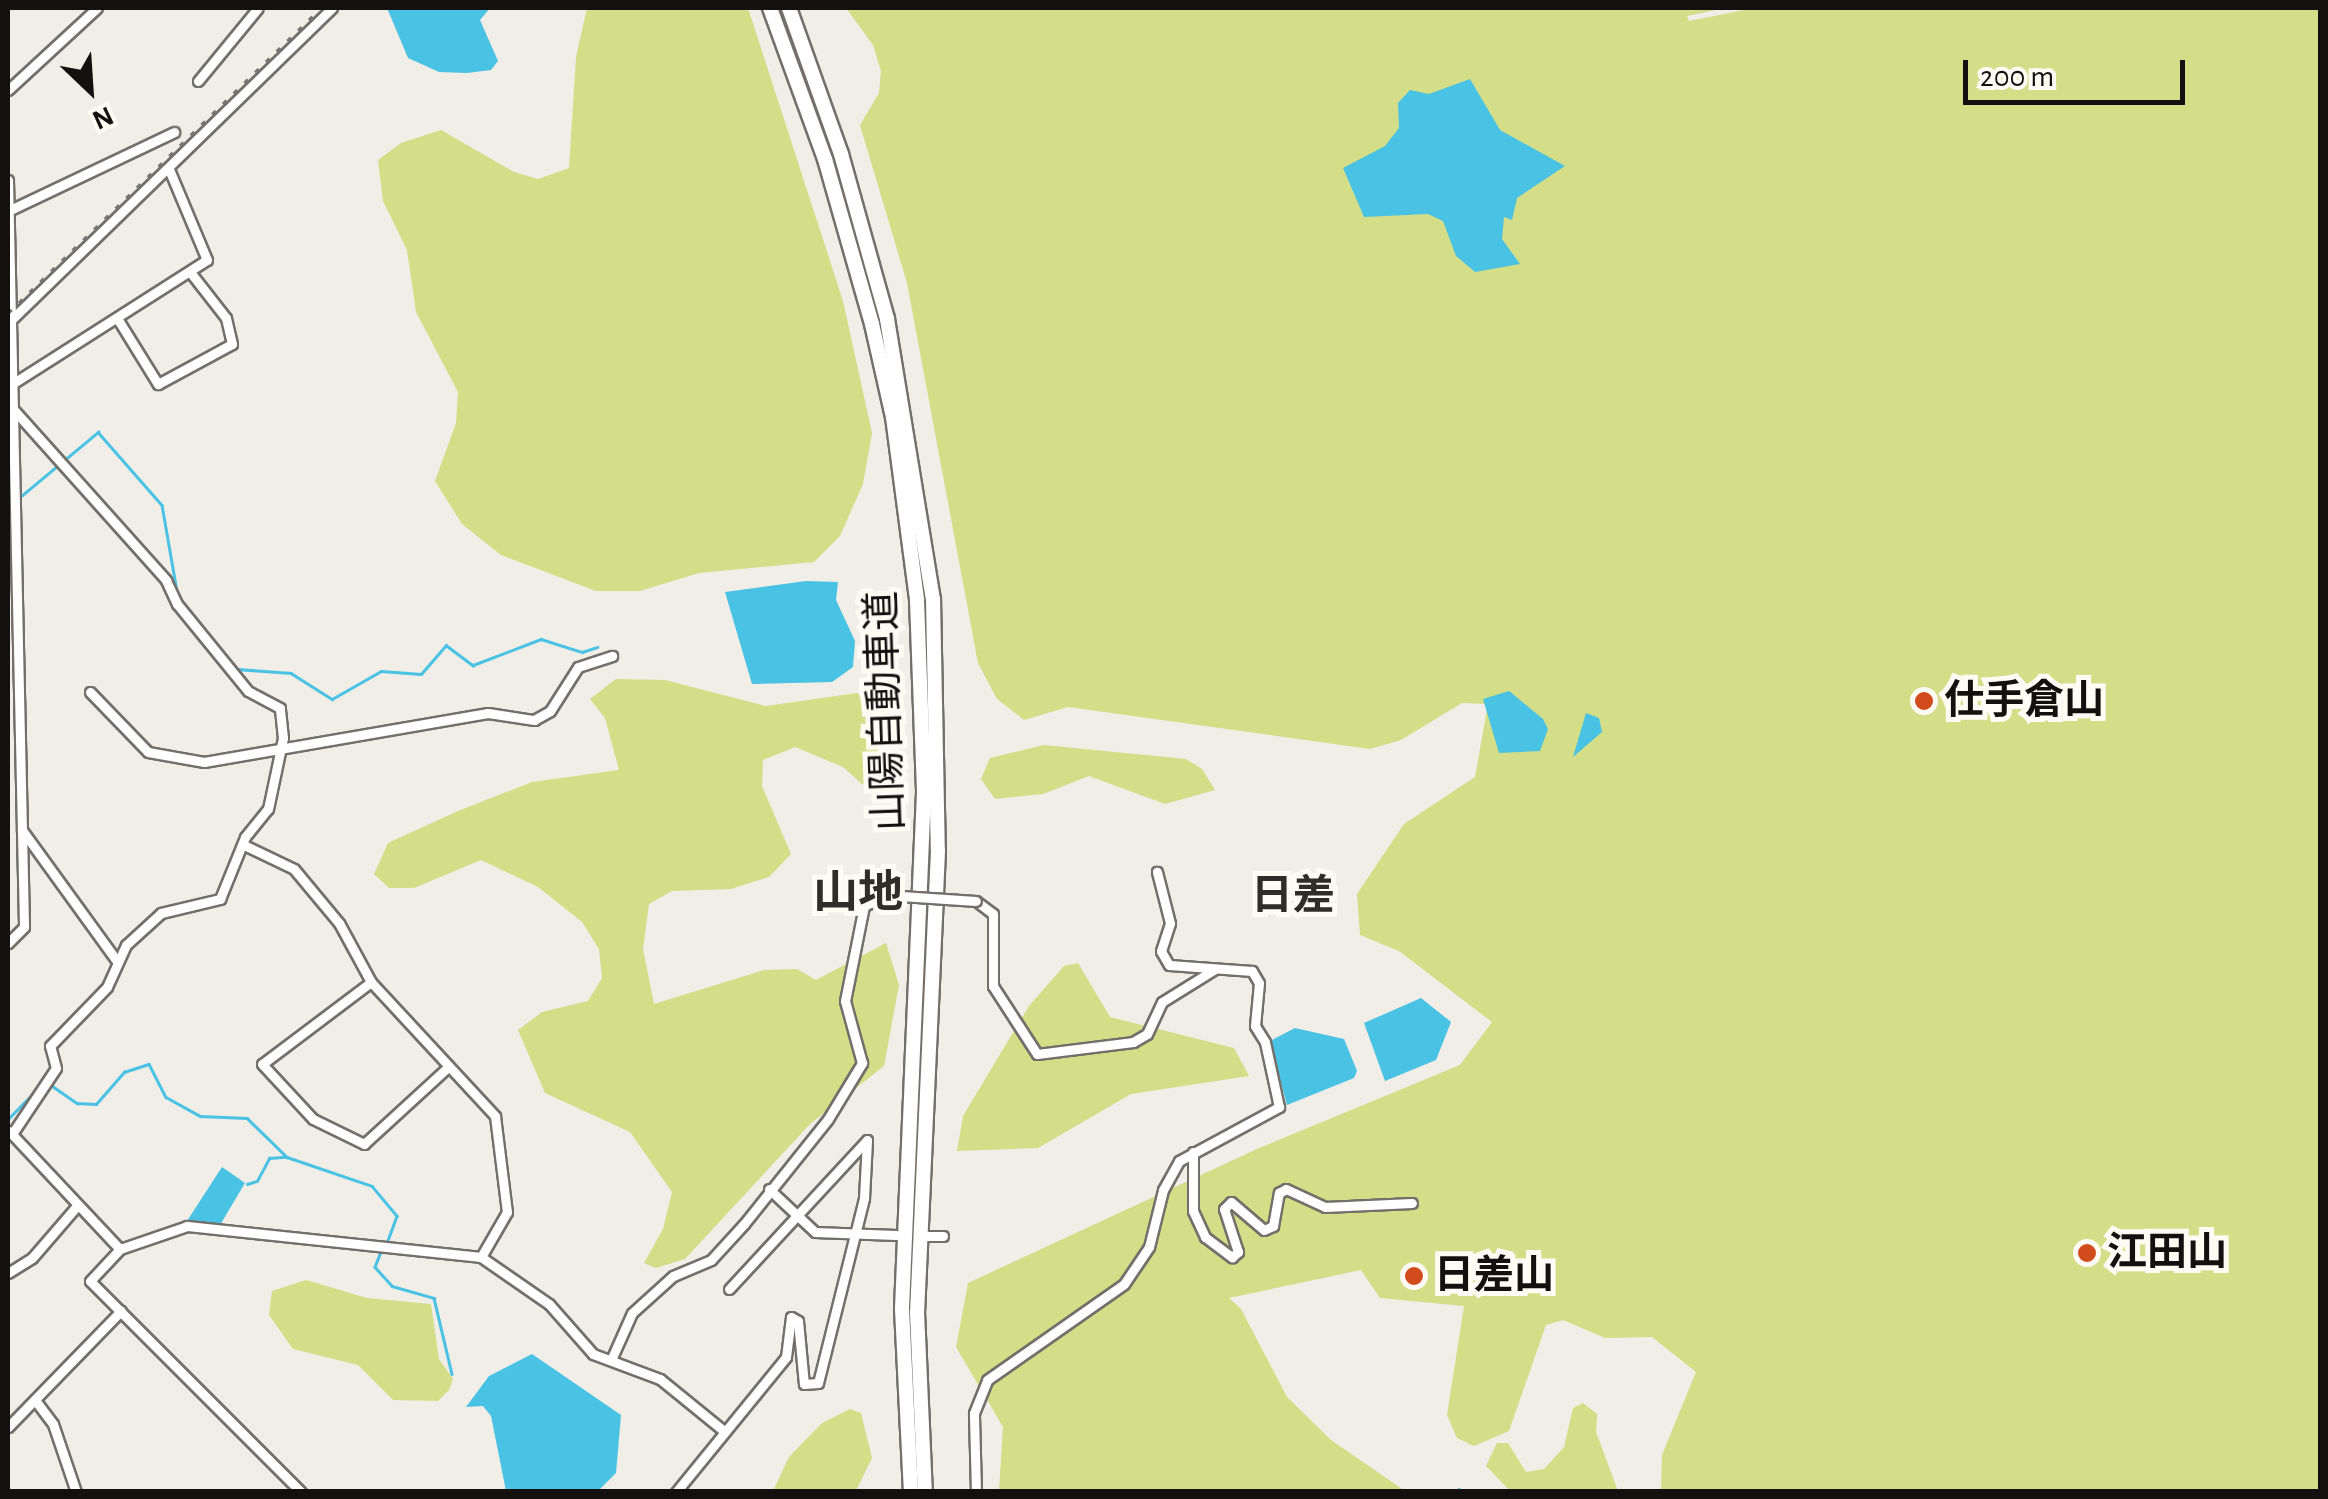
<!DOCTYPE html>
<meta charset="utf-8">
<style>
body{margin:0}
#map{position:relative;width:2328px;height:1499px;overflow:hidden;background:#f1ede7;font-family:"Alegreya Sans","Noto Sans JP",sans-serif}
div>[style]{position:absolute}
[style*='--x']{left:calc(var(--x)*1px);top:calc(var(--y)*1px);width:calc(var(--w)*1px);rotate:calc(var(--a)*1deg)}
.green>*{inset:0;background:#d4dd88}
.water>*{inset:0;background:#49c2e4}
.stream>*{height:2.5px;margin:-1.25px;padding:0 1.25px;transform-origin:1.25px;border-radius:1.25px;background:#49c2e4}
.roads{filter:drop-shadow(2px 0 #736f6a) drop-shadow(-2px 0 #736f6a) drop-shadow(0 2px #736f6a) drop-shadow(0 -2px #736f6a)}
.minor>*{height:9px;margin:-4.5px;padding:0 4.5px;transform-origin:4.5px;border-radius:4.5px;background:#fff}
.highway>*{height:14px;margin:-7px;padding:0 7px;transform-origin:7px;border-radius:7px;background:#fff}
.rail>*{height:2.5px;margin-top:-1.25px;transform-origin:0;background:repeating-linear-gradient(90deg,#777571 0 5px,transparent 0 15px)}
.bridges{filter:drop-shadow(2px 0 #736f6a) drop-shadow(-2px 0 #736f6a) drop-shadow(0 2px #736f6a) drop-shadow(0 -2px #736f6a)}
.minor-bridge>*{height:9px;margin:-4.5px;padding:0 4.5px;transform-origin:4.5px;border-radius:4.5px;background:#fff}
.dots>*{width:28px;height:28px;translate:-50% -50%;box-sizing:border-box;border:5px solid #fefaf4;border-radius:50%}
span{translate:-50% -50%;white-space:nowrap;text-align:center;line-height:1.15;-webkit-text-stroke:10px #fefaf4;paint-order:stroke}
.poi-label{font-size:40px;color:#12110f;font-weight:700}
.left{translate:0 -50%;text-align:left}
.street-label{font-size:40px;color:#12110f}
.neighbourhood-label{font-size:42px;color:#2f2d28;font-weight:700}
.quarter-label{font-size:45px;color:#2f2d28;font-weight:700}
.frame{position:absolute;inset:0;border:10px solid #12110f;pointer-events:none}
.north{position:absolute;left:40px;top:40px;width:100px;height:100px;-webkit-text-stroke:8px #fefaf4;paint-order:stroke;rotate:155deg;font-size:28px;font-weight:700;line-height:40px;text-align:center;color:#12110f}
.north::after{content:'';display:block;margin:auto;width:35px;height:45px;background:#12110f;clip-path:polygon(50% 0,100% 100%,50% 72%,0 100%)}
.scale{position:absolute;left:1963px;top:60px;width:222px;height:45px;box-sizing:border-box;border:5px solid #12110f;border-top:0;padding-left:12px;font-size:30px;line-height:35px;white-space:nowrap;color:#12110f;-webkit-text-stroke:8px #fefaf4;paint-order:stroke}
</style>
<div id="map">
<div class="green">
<div style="clip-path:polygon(587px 8px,748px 8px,843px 301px,872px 433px,863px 484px,840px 536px,814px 562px,699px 573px,640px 591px,596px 591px,501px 555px,462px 524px,435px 481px,456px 423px,458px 392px,416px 312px,407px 250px,383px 201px,378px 160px,401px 143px,441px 130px,514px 172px,538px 179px,569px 168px,576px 57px)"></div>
<div style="clip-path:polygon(846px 8px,1725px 8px,1687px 16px,1689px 21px,1754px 8px,2320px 8px,2320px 1491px,1661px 1491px,1662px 1455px,1696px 1372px,1652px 1337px,1605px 1338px,1563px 1320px,1546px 1325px,1509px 1431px,1474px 1446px,1457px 1438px,1447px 1415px,1464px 1306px,1380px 1298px,1361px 1270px,1229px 1298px,1241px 1309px,1287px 1397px,1331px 1440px,1405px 1491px,999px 1491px,1003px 1427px,956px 1347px,968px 1283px,1257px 1149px,1460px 1065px,1492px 1022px,1399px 951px,1360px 935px,1357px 894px,1404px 824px,1475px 777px,1488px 704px,1462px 703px,1401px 740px,1370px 749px,1068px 707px,1024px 720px,997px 699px,978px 663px,907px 283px,860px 125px,879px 93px,881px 71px,873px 45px)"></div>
<div style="clip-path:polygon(616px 679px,665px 680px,766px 706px,857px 693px,884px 712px,896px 783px,862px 784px,843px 767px,795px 747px,763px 760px,762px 786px,791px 854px,769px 877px,731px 889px,672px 891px,649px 904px,643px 949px,654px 1004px,764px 970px,797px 969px,816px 980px,886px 943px,899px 985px,884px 1066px,810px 1124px,685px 1259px,656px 1268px,644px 1263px,663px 1229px,672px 1192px,630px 1132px,545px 1093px,518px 1030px,542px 1012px,588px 1001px,602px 978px,599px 949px,582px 922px,538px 887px,481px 860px,414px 888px,389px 888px,374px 874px,388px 843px,458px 811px,532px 782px,619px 770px,605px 718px,590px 699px)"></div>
<div style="clip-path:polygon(1044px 745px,1186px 759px,1202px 769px,1215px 790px,1165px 804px,1089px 776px,1043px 794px,995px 799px,981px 779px,990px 758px)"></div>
<div style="clip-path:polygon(1078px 963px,1110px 1017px,1234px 1048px,1249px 1076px,1131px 1094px,1038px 1148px,957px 1151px,963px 1116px,1029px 1006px,1064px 966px)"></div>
<div style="clip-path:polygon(306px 1280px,367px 1298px,431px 1304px,439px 1359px,453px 1379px,449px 1390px,438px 1401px,393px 1400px,358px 1365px,293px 1349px,269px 1315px,272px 1291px)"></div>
<div style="clip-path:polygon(1583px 1403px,1597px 1414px,1596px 1432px,1618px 1491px,1510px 1491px,1486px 1466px,1497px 1443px,1508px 1443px,1526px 1472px,1544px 1469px,1564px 1447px,1573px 1408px)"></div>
<div style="clip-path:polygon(850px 1409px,861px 1413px,872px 1458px,856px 1491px,773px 1491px,789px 1457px,822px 1423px)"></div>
</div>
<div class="water">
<div style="clip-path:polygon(387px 8px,490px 8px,480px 20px,498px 61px,491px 70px,467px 73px,439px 72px,408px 58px)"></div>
<div style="clip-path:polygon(1470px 79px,1500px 130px,1565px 166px,1517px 198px,1512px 220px,1504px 217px,1502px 239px,1520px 264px,1475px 272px,1456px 256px,1443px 221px,1428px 214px,1364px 217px,1343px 168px,1385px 146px,1399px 128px,1398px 103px,1410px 90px,1429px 94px)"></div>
<div style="clip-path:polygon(806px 581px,838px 582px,836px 600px,855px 641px,853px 667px,832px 682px,752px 684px,725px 592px)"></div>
<div style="clip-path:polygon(1509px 691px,1543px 719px,1548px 729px,1540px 751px,1499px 753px,1483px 699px)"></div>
<div style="clip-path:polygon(1586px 713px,1599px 718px,1602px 732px,1573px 757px)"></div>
<div style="clip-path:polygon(1421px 998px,1451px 1022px,1436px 1060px,1385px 1081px,1364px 1023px)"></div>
<div style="clip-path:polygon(1295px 1028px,1344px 1039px,1357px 1071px,1354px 1078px,1287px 1105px,1270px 1041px)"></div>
<div style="clip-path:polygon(222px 1167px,245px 1183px,220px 1225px,187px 1221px)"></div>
<div style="clip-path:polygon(532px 1354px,621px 1415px,616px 1473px,598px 1491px,506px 1491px,491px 1416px,483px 1406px,466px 1407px,489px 1376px)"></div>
</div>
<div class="stream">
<div style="--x:20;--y:497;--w:102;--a:-39.8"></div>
<div style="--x:98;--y:432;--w:97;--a:48.8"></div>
<div style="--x:162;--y:505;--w:93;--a:80.1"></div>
<div style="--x:204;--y:630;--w:51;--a:49.8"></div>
<div style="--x:237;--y:669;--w:54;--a:4.2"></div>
<div style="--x:291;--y:673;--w:49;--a:32.4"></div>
<div style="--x:332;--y:699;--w:56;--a:-29.7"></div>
<div style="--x:381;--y:671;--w:40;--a:4.3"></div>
<div style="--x:421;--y:674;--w:38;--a:-49"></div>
<div style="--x:446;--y:645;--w:34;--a:37"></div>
<div style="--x:473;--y:665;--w:73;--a:-20.9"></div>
<div style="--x:541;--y:639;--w:43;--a:17.6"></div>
<div style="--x:582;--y:652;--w:16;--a:-18"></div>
<div style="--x:51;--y:1085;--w:32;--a:35"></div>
<div style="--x:77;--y:1103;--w:19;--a:3"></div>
<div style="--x:96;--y:1104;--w:43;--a:-48.8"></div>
<div style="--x:124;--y:1072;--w:26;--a:-18"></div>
<div style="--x:149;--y:1064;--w:37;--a:63"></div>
<div style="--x:166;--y:1097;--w:39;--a:29"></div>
<div style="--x:200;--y:1116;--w:47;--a:2.4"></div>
<div style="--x:247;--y:1118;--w:56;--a:44.3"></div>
<div style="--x:287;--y:1157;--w:90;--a:18.8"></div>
<div style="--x:372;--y:1186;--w:39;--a:50"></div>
<div style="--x:397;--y:1216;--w:30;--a:110"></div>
<div style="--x:8;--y:1119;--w:50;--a:-45.8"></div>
<div style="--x:247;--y:1184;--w:10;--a:-17"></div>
<div style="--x:257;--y:1181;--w:26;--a:-62"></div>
<div style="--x:269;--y:1158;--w:16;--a:-4"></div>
<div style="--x:381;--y:1252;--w:16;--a:112"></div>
<div style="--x:375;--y:1267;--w:25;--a:48"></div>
<div style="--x:392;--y:1286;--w:44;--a:15.9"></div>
<div style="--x:434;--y:1298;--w:78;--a:76.7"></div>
<div style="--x:1459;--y:1489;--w:3;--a:72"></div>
</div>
<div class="roads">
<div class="minor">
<div style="--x:198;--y:81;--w:94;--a:-50.6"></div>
<div style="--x:8;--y:90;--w:121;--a:-42.7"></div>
<div style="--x:8;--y:180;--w:747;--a:88.77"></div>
<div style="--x:24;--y:927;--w:23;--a:135"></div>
<div style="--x:8;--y:211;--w:184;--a:-25.4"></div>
<div style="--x:117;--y:318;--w:78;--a:58.2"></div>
<div style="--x:158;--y:384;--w:84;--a:-28.4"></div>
<div style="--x:232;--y:344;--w:27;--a:-103"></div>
<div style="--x:226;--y:318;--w:58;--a:-128"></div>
<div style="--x:8;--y:323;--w:452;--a:-44.2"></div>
<div style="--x:12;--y:384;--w:231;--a:-32.5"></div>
<div style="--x:207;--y:260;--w:99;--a:-112.7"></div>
<div style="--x:90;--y:692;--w:83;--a:46"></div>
<div style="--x:148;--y:752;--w:57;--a:10.1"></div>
<div style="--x:204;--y:762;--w:288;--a:-9.8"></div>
<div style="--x:488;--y:713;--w:47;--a:8.7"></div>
<div style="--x:534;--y:720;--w:18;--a:-29"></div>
<div style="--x:550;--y:711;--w:52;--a:-57.5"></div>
<div style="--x:578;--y:667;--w:36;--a:-18"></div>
<div style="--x:22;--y:830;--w:160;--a:54.1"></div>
<div style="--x:244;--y:845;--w:55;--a:25.6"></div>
<div style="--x:294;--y:869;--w:70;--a:50.2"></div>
<div style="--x:339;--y:923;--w:67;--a:61.5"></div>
<div style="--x:371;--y:982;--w:183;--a:47.2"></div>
<div style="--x:495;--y:1116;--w:97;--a:82.9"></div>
<div style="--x:507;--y:1212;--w:52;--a:120"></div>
<div style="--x:976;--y:901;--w:21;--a:37"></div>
<div style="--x:993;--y:914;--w:72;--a:90"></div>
<div style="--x:993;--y:986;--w:81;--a:57.1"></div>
<div style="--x:1037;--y:1054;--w:97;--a:-7.1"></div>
<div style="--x:1133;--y:1042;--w:16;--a:-30"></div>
<div style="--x:1147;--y:1034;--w:35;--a:-65"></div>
<div style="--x:1162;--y:1002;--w:62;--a:-31.9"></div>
<div style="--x:371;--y:982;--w:136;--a:143"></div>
<div style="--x:262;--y:1064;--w:75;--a:47.2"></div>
<div style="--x:313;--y:1119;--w:57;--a:26.1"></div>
<div style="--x:364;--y:1144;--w:114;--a:-42.5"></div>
<div style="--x:9;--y:1131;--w:162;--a:46.8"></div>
<div style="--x:12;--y:1134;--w:79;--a:-56.3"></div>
<div style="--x:56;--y:1068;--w:23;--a:-105"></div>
<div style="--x:50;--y:1046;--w:82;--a:-46"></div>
<div style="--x:107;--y:987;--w:46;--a:-65.7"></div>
<div style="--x:126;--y:945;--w:47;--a:-42.4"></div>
<div style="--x:161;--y:913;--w:61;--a:-13.3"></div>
<div style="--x:220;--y:899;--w:67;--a:-68"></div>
<div style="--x:245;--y:837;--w:36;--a:-51"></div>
<div style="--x:268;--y:809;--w:73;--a:-78.1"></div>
<div style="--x:283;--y:738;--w:30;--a:-96"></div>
<div style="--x:280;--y:708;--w:36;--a:-152"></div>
<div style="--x:248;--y:691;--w:112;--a:-129.2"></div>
<div style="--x:177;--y:604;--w:26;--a:-115"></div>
<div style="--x:166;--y:580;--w:231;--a:-131.8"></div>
<div style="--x:1193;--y:1152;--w:59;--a:90"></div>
<div style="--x:1193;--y:1211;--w:29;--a:65"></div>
<div style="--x:1205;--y:1237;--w:34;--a:37"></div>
<div style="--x:1232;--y:1257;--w:8;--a:-40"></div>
<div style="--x:1238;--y:1252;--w:45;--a:-108"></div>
<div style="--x:1224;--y:1209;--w:10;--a:-45"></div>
<div style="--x:1231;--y:1202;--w:43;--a:40.3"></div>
<div style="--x:1264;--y:1230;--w:10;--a:-24"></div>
<div style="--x:1273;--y:1226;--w:34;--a:-80"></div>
<div style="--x:1279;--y:1193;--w:8;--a:-30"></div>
<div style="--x:1286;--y:1189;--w:43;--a:24.8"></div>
<div style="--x:1325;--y:1207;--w:87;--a:-2.6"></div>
<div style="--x:769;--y:1189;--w:63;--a:43.1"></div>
<div style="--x:815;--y:1232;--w:81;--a:2.1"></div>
<div style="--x:925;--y:1236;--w:18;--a:0"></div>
<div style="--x:8;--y:1273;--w:28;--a:-32"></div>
<div style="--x:32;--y:1258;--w:67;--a:-49.2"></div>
<div style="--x:611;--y:1360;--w:51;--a:-65.9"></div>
<div style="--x:632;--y:1313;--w:55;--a:-42.1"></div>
<div style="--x:673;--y:1276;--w:41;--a:-22.8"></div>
<div style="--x:711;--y:1260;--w:49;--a:-47.5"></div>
<div style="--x:744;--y:1224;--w:134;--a:-51.3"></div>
<div style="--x:828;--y:1119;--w:66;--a:-58.7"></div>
<div style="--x:862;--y:1063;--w:64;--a:-105.3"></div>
<div style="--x:845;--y:1001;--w:97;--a:-78.7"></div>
<div style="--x:864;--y:906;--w:25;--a:-27"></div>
<div style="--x:35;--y:1400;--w:30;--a:53"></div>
<div style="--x:53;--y:1424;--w:72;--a:71.3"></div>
<div style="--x:8;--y:1427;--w:162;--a:-45.8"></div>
<div style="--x:301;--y:1492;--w:298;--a:-135"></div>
<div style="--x:90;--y:1281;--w:44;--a:-46.8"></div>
<div style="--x:120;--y:1249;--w:71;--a:-18.9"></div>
<div style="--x:187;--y:1226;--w:296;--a:6"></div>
<div style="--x:481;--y:1257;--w:83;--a:34.7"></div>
<div style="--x:549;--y:1304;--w:67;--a:48.7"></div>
<div style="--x:593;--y:1354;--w:72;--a:20.5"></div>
<div style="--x:660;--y:1379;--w:82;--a:39.1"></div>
<div style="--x:676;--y:1492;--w:174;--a:-50.8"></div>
<div style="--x:786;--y:1357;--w:40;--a:-82.9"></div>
<div style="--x:791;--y:1317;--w:8;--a:30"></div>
<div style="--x:798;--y:1321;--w:63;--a:84.6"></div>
<div style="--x:804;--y:1384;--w:14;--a:-4"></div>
<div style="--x:818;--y:1383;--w:191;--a:-76"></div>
<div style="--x:864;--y:1198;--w:58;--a:-87"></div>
<div style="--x:867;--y:1140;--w:203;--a:132.8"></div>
<div style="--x:976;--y:1492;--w:79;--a:-91.5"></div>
<div style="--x:974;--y:1413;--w:35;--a:-68"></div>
<div style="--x:987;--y:1380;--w:167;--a:-35"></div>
<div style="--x:1124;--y:1284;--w:45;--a:-56"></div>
<div style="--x:1149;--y:1247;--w:59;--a:-76.2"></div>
<div style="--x:1163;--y:1190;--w:33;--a:-61"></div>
<div style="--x:1179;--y:1161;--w:114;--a:-28.4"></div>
<div style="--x:1279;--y:1107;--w:66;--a:-102.2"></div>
<div style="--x:1265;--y:1042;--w:19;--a:-122"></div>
<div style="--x:1255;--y:1026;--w:43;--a:-84.7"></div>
<div style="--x:1259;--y:983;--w:14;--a:-120"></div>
<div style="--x:1252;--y:971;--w:83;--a:-175.9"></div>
<div style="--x:1169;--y:965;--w:16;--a:-120"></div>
<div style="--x:1161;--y:951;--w:29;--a:-72"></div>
<div style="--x:1170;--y:923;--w:53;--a:-104.3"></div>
</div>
<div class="highway">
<div style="--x:770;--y:8;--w:161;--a:70"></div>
<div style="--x:825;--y:159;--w:172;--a:74.1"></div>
<div style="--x:872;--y:324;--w:95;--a:77.3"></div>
<div style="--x:893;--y:417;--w:185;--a:82.5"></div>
<div style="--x:917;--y:600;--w:192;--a:87.9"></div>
<div style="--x:924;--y:792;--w:517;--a:92.44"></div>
<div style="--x:902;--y:1309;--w:183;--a:87.2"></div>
<div style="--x:789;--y:8;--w:155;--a:70.4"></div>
<div style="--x:841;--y:154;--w:171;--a:74.4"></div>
<div style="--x:887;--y:319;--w:284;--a:80.7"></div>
<div style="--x:933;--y:599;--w:252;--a:88.9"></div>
<div style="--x:938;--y:851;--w:461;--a:92.6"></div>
<div style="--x:917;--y:1312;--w:180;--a:87.5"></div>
</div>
</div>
<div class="rail">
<div style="--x:8;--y:313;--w:437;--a:-44.3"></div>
</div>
<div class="bridges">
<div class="minor-bridge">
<div style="--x:886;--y:895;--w:90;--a:3.8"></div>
</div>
</div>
<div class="dots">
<div style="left:1924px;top:701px;background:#d24b1c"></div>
<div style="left:2087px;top:1253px;background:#d24b1c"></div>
<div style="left:1414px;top:1276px;background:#d24b1c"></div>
</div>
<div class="poi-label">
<span class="left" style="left:1944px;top:701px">仕手倉山</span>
<span class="left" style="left:2107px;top:1253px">江田山</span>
<span class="left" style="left:1434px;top:1276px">日差山</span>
</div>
<div class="street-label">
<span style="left:886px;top:711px;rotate:-92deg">山陽自動車道</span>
</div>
<div class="neighbourhood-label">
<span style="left:1293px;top:896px">日差</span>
</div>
<div class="quarter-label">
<span style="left:858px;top:894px">山地</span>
</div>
<div class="frame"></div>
<div class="north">N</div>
<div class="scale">200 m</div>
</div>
